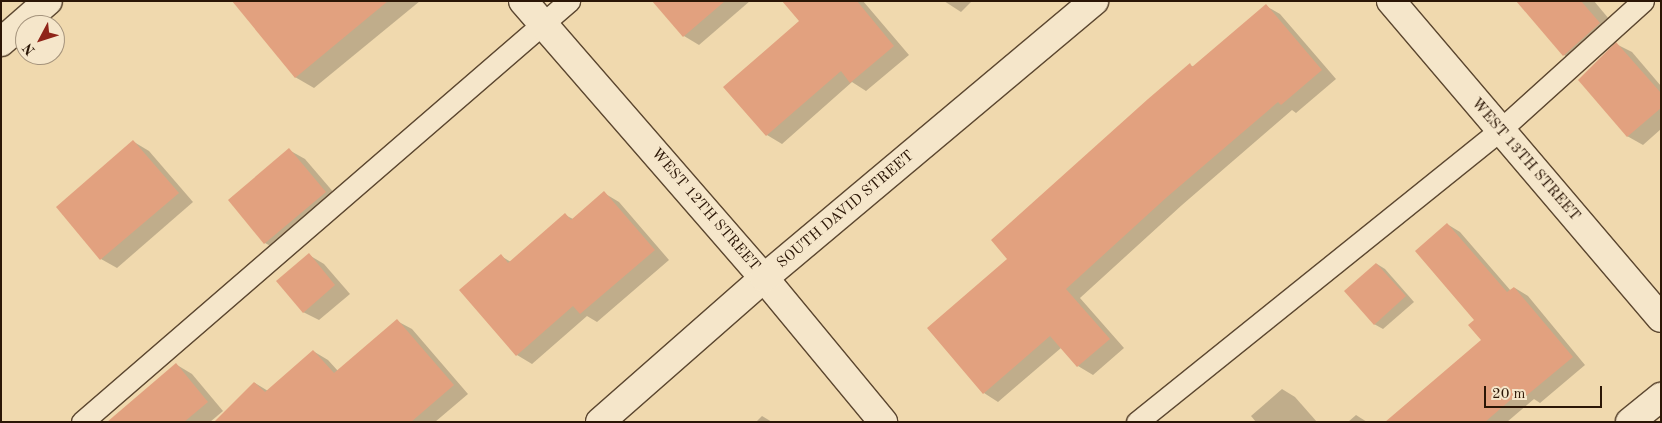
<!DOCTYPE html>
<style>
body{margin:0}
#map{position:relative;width:1662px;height:423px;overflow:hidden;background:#f0d9ae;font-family:"Old Standard TT",serif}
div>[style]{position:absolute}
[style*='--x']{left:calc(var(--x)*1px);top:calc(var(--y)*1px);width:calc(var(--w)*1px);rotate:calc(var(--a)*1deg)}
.shadow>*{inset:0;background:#0003}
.building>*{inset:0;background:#e2a17f}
.roads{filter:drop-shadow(1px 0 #5c4730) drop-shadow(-1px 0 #5c4730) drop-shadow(0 1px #5c4730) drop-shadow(0 -1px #5c4730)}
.lane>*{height:21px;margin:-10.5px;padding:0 10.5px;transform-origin:10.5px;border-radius:10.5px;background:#f5e6ca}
.street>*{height:28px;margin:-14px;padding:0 14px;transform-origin:14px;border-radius:14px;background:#f5e6ca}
span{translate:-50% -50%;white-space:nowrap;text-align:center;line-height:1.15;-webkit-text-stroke:4.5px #f5e6ca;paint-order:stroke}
.street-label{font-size:15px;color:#2b1606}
.frame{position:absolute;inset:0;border:2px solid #2b1606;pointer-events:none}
.north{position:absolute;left:15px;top:15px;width:50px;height:50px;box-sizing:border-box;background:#f5e6ca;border:1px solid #a4937c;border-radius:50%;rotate:230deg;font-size:14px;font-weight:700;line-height:20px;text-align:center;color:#2b1606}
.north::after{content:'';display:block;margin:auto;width:18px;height:22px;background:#8f2418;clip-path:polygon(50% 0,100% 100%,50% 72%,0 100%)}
.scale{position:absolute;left:1484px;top:386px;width:118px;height:22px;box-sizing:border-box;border:2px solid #2b1606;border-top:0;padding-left:6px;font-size:15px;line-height:18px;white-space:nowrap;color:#2b1606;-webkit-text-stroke:4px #f5e6ca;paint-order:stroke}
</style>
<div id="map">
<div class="shadow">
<div style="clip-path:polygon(234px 1px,420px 1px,314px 88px,295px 77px)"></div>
<div style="clip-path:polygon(654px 1px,750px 1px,699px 45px,684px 36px)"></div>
<div style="clip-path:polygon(798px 1px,863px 1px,909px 55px,866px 91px,852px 82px,782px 144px,767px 135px,725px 87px,801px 21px)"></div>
<div style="clip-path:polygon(944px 1px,972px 1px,961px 12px)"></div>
<div style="clip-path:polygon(1517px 1px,1594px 1px,1609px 19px,1579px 64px,1564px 55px)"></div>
<div style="clip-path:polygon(1266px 6px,1280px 14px,1336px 79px,1296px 113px,1292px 110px,1182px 205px,1080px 298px,1124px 348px,1093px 375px,1078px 366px,1061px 348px,998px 402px,984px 393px,1009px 259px,1190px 65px,1194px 67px)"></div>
<div style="clip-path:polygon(1616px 44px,1632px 52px,1661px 86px,1661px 129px,1643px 145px,1627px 136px)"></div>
<div style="clip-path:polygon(134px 142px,149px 151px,193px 202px,117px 268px,101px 259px)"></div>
<div style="clip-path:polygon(289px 150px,305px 159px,341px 201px,281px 252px,265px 243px,229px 200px)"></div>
<div style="clip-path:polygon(604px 193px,619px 202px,669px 260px,597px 322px,587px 316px,532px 364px,517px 355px,501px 256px,511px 262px,565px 215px,573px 219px)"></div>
<div style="clip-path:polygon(1447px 224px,1460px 232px,1511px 291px,1515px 288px,1528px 296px,1585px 365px,1540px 403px,1534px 399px,1507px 422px,1387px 422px,1482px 341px)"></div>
<div style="clip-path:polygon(309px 255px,324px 264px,350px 294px,319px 320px,303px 312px)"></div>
<div style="clip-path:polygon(1377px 264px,1385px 269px,1414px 302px,1383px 329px,1374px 324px)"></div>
<div style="clip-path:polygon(397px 321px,412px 329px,468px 394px,435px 422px,236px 422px,255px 383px,268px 391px,313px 351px,328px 360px,338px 371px)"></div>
<div style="clip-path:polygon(177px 365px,192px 374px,223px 411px,210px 422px,134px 422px)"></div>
<div style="clip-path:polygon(1282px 389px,1295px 397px,1317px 422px,1256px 422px,1251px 416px)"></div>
<div style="clip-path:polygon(1356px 415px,1367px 422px,1348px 422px)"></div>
<div style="clip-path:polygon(762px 416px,772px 422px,756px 422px)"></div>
</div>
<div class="building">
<div style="clip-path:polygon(232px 1px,388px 1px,295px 78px)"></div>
<div style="clip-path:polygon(652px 1px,725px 1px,683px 37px)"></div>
<div style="clip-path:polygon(782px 1px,857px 1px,894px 46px,850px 83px,841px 71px,766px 136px,723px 87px,799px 21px)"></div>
<div style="clip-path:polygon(1516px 1px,1581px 1px,1600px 23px,1563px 56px)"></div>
<div style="clip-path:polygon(1266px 4px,1322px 70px,1281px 105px,1278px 102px,1167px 197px,1066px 289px,1110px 339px,1077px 367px,1050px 336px,983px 394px,927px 328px,1007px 259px,991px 240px,1148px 99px,1190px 63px,1192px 67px)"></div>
<div style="clip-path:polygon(1616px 42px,1661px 93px,1661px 108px,1627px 137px,1578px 80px)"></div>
<div style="clip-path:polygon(133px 140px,179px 193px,100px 260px,56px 207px)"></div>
<div style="clip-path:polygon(289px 148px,326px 192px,264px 244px,228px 200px)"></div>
<div style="clip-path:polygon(604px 191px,655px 250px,580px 314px,573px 306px,516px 356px,459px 290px,501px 254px,508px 263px,565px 213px,571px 220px)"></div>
<div style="clip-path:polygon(1447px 223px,1507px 292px,1514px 287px,1573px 357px,1526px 396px,1522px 390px,1485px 422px,1385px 422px,1481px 340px,1468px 325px,1474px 320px,1415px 251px)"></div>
<div style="clip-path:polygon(309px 253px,335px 285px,303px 313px,276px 281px)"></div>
<div style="clip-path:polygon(1376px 263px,1406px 296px,1374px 325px,1344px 291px)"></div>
<div style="clip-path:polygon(397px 319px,454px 385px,411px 422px,214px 422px,254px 382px,265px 392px,313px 350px,334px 373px)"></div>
<div style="clip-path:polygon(176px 363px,208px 402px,184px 422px,107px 422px)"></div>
</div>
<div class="roads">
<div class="lane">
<div style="--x:82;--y:422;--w:644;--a:-40.84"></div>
<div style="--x:1137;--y:422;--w:464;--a:-38.8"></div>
<div style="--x:1499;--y:131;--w:194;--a:-42.1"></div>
</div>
<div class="street">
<div style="--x:523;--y:1;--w:367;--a:49"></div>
<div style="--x:764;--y:278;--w:187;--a:50.4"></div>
<div style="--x:1391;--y:1;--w:416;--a:49.6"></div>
<div style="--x:1;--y:42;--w:62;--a:-41.1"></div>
<div style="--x:600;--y:422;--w:218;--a:-41.3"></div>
<div style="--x:764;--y:278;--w:431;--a:-40"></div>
<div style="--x:1630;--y:422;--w:40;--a:-39"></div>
</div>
</div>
<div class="street-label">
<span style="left:1525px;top:160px;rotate:49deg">WEST 13TH STREET</span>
<span style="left:705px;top:210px;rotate:49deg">WEST 12TH STREET</span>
<span style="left:846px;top:210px;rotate:-40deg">SOUTH DAVID STREET</span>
</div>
<div class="frame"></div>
<div class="north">N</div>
<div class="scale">20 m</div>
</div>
